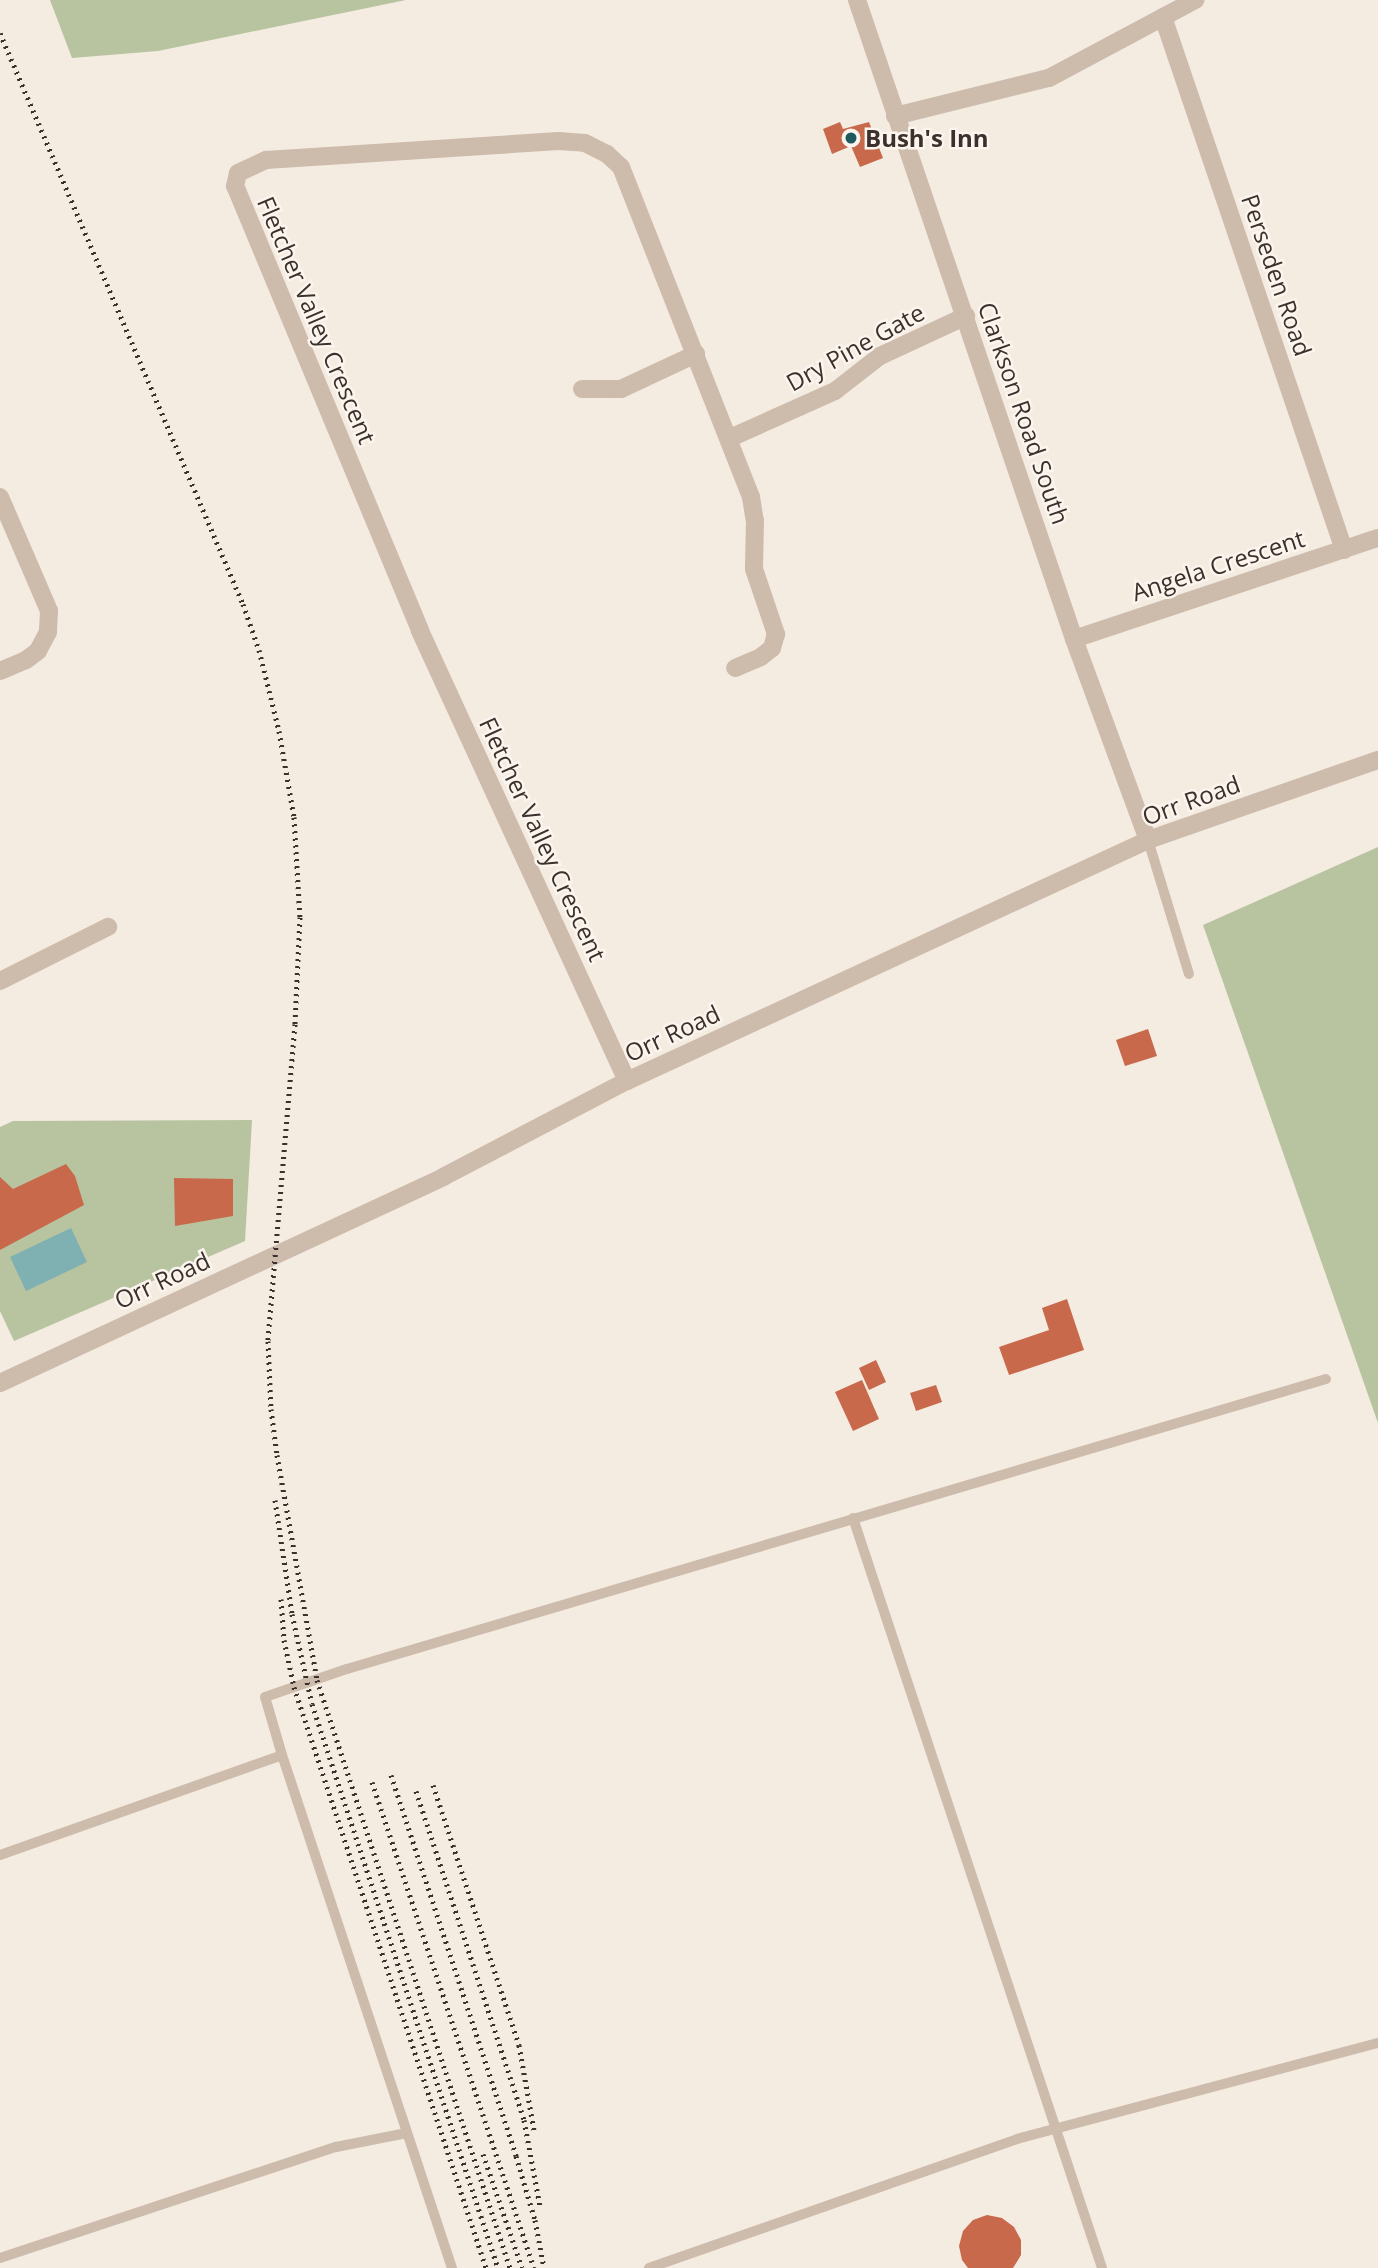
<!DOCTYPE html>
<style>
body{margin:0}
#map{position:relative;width:1378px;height:2268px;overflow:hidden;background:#f4ebe1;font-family:"Open Sans",sans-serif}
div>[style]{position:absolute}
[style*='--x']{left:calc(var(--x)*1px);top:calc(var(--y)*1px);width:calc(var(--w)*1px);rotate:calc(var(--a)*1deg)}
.green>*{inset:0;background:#b8c4a0}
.water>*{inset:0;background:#7fb0b2}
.building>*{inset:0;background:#c8694b}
.service>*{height:10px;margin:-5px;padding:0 5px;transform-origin:5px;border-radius:5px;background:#cdbbac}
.minor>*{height:18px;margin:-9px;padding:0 9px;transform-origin:9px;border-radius:9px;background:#cdbbac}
.rail>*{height:5px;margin-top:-2.5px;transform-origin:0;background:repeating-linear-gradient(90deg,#3b302b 0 2px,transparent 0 7px)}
.dots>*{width:19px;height:19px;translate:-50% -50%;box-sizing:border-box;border:4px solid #fbf5ee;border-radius:50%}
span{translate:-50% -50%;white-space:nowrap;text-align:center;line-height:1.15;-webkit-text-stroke:5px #fbf5ee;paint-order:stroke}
.poi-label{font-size:24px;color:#3b302b;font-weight:700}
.left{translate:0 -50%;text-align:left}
.street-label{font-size:24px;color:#3b302b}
</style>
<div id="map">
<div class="green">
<div style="clip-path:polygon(50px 0,406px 0,158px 51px,72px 58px)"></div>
<div style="clip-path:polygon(1378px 847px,1378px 1423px,1203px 925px)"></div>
<div style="clip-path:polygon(252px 1120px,245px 1241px,14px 1341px,0 1311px,0 1127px,13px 1121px)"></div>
</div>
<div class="water">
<div style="clip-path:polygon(71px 1228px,87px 1262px,26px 1291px,10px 1257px)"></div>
</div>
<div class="building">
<div style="clip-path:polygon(840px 122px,843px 129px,869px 122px,883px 158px,860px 167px,851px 146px,832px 154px,823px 129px)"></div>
<div style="clip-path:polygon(1148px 1029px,1157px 1056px,1125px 1066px,1116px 1040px)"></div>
<div style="clip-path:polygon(66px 1164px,75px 1176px,84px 1205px,0 1250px,0 1177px,13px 1189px)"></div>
<div style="clip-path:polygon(174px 1178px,233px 1179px,233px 1216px,175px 1226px)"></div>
<div style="clip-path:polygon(1067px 1299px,1084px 1350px,1009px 1375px,999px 1347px,1049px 1330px,1042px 1308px)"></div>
<div style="clip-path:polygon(876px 1360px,886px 1382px,869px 1390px,859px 1368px)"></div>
<div style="clip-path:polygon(862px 1380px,879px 1419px,853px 1431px,835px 1392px)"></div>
<div style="clip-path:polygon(936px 1385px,942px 1402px,916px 1411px,910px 1393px)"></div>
<div style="clip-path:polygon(987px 2215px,1002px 2218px,1014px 2227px,1021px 2240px,1021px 2255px,1013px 2268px,968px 2268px,962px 2260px,959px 2246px,963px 2231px,973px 2220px)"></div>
</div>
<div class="service">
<div style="--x:1148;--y:840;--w:140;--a:73"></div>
<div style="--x:853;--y:1518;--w:790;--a:71.63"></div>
<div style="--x:282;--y:1755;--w:60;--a:-106.3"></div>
<div style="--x:265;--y:1697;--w:87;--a:-18.9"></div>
<div style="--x:347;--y:1669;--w:1021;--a:-16.5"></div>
<div style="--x:0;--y:1855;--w:299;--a:-19.5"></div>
<div style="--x:282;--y:1755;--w:540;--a:71.67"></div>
<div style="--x:0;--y:2258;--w:354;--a:-18.3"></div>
<div style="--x:336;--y:2147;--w:72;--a:-11.2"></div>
<div style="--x:649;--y:2268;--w:390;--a:-19.3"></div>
<div style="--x:1017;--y:2139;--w:374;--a:-14.9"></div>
</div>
<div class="minor">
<div style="--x:857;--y:0;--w:675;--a:71.24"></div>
<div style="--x:1074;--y:639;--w:214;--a:69.8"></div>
<div style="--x:1163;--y:17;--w:563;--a:71.24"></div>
<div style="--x:895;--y:116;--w:159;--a:-13.9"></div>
<div style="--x:1049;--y:78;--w:166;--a:-28.1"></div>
<div style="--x:582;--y:389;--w:39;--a:0"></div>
<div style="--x:621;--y:389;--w:83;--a:-25"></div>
<div style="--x:730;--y:438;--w:115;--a:-24.1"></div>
<div style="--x:835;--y:391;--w:57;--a:-37.9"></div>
<div style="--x:880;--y:356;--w:95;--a:-24.9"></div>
<div style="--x:0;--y:497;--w:124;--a:66.7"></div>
<div style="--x:49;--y:611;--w:21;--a:93"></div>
<div style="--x:48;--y:632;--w:21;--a:118"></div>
<div style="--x:38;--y:651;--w:15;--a:143"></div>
<div style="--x:26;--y:660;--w:28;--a:157"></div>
<div style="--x:1074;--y:639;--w:320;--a:-18.4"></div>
<div style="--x:0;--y:981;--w:121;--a:-26.6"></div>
<div style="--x:627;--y:1081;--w:496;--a:-114.7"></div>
<div style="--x:420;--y:630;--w:481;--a:-112.6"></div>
<div style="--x:235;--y:186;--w:13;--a:-77"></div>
<div style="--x:238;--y:173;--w:31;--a:-25"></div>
<div style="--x:266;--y:160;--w:293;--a:-3.7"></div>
<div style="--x:558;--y:141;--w:27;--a:4"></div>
<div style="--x:585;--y:143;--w:25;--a:27"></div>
<div style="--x:607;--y:154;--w:19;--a:43"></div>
<div style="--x:621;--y:167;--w:355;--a:68.5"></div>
<div style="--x:751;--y:497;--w:24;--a:81"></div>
<div style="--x:755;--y:521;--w:48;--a:91.2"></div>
<div style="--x:754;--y:569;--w:69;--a:71.3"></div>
<div style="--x:776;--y:634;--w:15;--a:106"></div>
<div style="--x:772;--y:648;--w:14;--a:141"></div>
<div style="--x:761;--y:657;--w:28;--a:157"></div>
<div style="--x:0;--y:1383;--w:489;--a:-24.9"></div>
<div style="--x:443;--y:1177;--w:208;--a:-27.6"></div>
<div style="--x:627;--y:1081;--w:574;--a:-24.82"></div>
<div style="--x:1148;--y:840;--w:244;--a:-19.2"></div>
</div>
<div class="rail">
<div style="--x:0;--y:33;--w:621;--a:66.95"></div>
<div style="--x:243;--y:604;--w:49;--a:70.8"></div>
<div style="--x:259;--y:650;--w:83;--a:76.1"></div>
<div style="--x:279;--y:731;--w:87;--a:80.1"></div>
<div style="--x:294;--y:817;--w:100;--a:86.6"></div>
<div style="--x:300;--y:917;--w:107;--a:92.7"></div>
<div style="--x:295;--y:1024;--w:318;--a:94.9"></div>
<div style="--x:268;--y:1341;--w:68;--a:87.5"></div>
<div style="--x:271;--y:1409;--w:46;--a:82.6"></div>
<div style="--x:277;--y:1455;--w:229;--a:79.9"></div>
<div style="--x:317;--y:1680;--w:619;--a:71.83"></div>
<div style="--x:275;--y:1500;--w:115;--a:81.5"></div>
<div style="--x:292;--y:1614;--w:92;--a:77.5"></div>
<div style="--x:312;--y:1704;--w:594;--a:71.75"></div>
<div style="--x:281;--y:1599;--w:41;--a:85.8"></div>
<div style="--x:284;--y:1640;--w:48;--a:78"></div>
<div style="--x:294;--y:1687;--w:612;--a:71.71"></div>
<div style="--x:391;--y:1775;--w:401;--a:71.8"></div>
<div style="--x:516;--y:2156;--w:67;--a:73.5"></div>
<div style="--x:535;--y:2220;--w:49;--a:79.4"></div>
<div style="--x:372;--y:1782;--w:512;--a:71.57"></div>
<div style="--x:433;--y:1785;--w:274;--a:71.7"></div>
<div style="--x:519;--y:2045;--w:86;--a:80"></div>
<div style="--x:416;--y:1791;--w:346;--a:71.8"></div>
<div style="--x:524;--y:2120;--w:87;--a:79.5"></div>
<div style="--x:483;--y:2154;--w:120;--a:71.1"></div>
</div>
<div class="dots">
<div style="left:851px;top:138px;background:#1f5a5e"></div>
</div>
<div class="poi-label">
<span class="left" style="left:865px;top:138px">Bush's Inn</span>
</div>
<div class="street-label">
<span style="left:1277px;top:275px;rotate:71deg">Perseden Road</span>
<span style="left:317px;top:320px;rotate:67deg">Fletcher Valley Crescent</span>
<span style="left:855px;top:347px;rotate:-29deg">Dry Pine Gate</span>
<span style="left:1024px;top:413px;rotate:71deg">Clarkson Road South</span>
<span style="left:1218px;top:565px;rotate:-18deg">Angela Crescent</span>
<span style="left:1191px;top:800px;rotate:-20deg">Orr Road</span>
<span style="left:543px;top:839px;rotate:65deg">Fletcher Valley Crescent</span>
<span style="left:672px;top:1033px;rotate:-25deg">Orr Road</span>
<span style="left:162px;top:1280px;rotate:-25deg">Orr Road</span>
</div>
</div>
